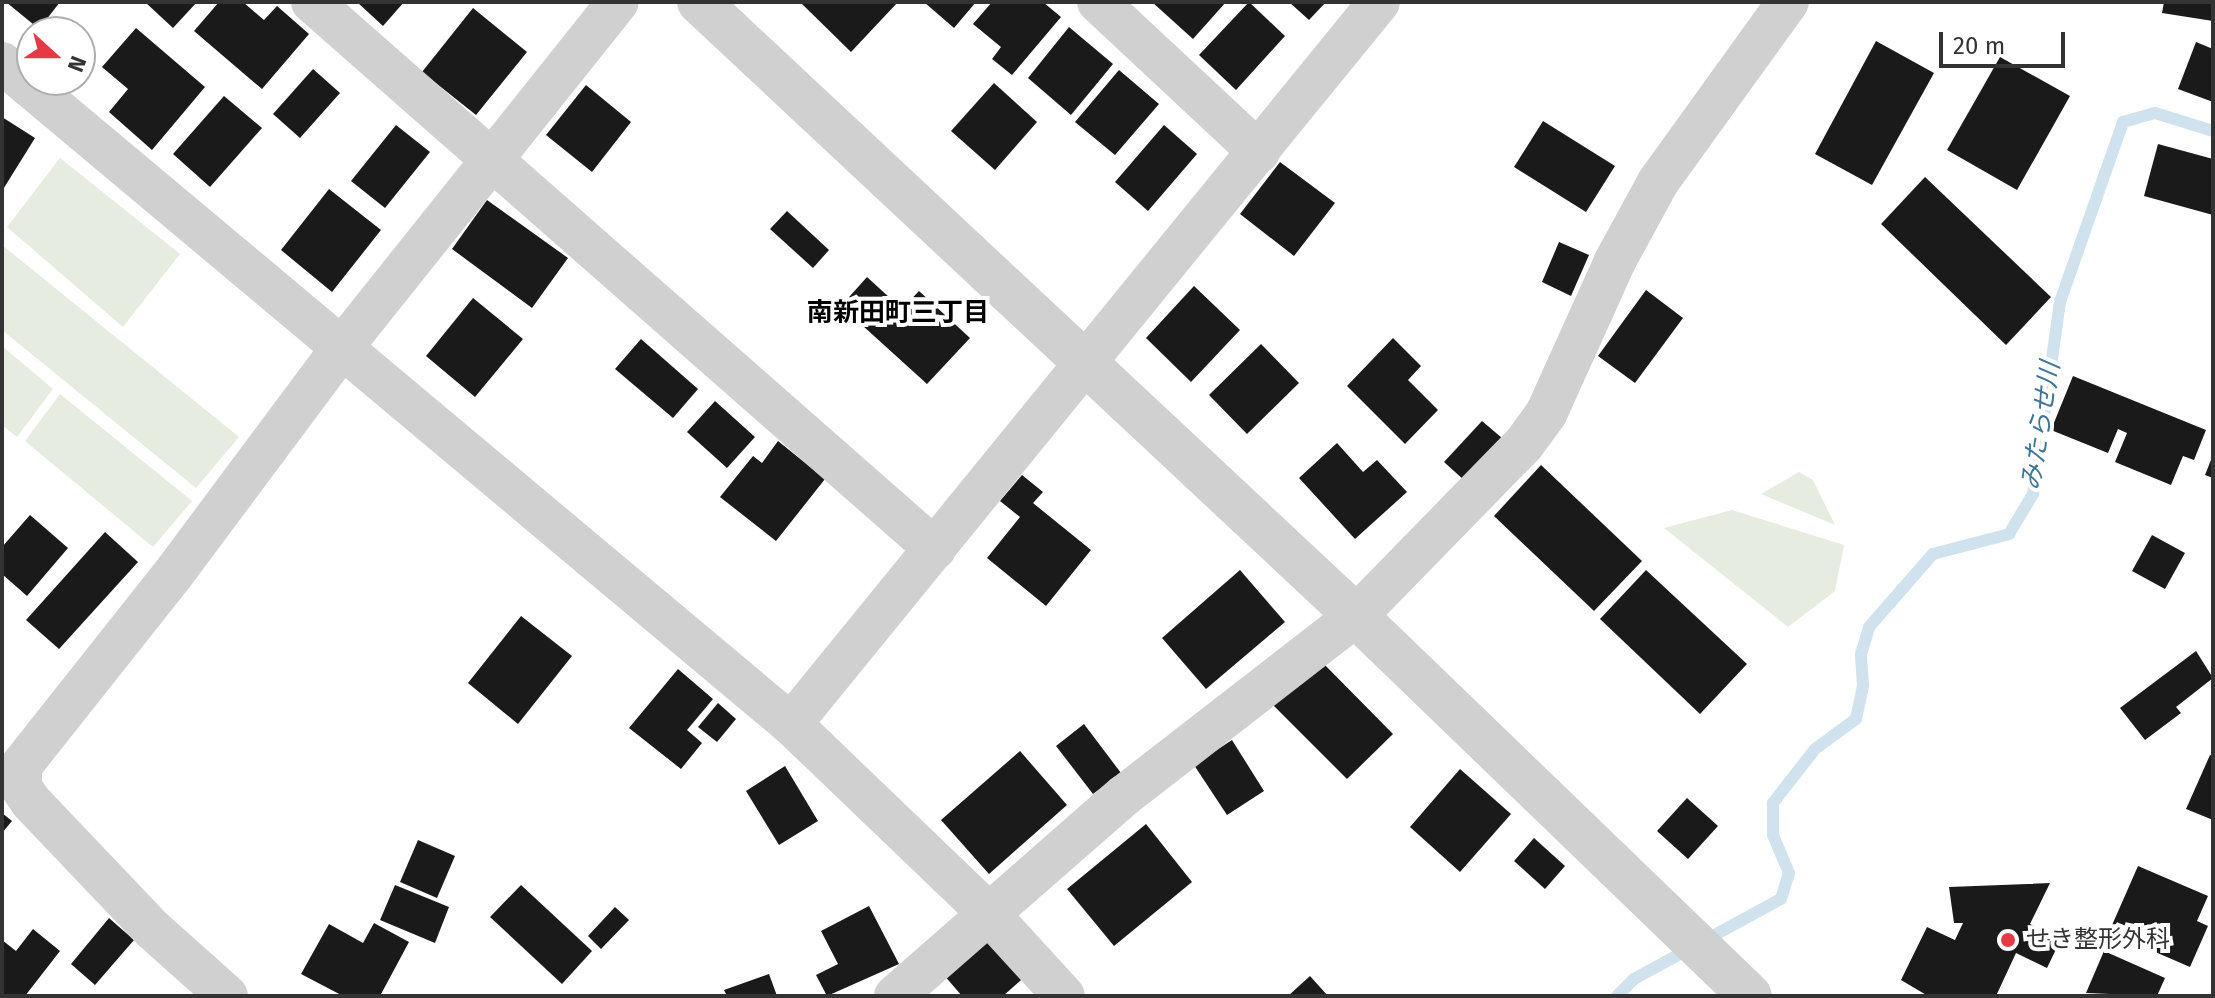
<!DOCTYPE html>
<meta charset="utf-8">
<style>
body{margin:0}
#map{position:relative;width:2215px;height:998px;overflow:hidden;background:#fff;font-family:"Fira Sans","Noto Sans JP",sans-serif}
div>[style]{position:absolute}
[style*='--x']{left:calc(var(--x)*1px);top:calc(var(--y)*1px);width:calc(var(--w)*1px);rotate:calc(var(--a)*1deg)}
.green>*{inset:0;background:#e6ecdf}
.stream>*{height:12px;margin:-6px;padding:0 6px;transform-origin:6px;border-radius:6px;background:#cfe2ee}
.building>*{inset:0;background:#1a1a1a}
.minor>*{height:42px;margin:-21px;padding:0 21px;transform-origin:21px;border-radius:21px;background:#d0d0d0}
.tertiary>*{height:44px;margin:-22px;padding:0 22px;transform-origin:22px;border-radius:22px;background:#d0d0d0}
.dots>*{width:22px;height:22px;translate:-50% -50%;box-sizing:border-box;border:4px solid #fff;border-radius:50%}
span{translate:-50% -50%;white-space:nowrap;text-align:center;line-height:1.15;-webkit-text-stroke:8px #fff;paint-order:stroke}
.poi-label{font-size:24px;color:#333}
.left{translate:0 -50%;text-align:left}
.neighbourhood-label{font-size:26px;color:#000;font-weight:700}
.water-label{font-size:26px;color:#3f7597;font-style:italic}
.frame{position:absolute;inset:0;border:4px solid #333;pointer-events:none}
.north{position:absolute;left:16px;top:16px;width:80px;height:80px;box-sizing:border-box;background:#fff;border:2px solid #adadad;border-radius:50%;rotate:111deg;font-size:22px;font-weight:700;line-height:32px;text-align:center;color:#333}
.north::after{content:'';display:block;margin:auto;width:28px;height:36px;background:#e63946;clip-path:polygon(50% 0,100% 100%,50% 72%,0 100%)}
.scale{position:absolute;left:1939px;top:32px;width:126px;height:36px;box-sizing:border-box;border:4px solid #333;border-top:0;padding-left:10px;font-size:24px;line-height:28px;white-space:nowrap;color:#333;-webkit-text-stroke:6px #fff;paint-order:stroke}
</style>
<div id="map">
<div class="green">
<div style="clip-path:polygon(60px 158px,180px 254px,123px 327px,7px 227px)"></div>
<div style="clip-path:polygon(2px 245px,239px 437px,196px 488px,2px 330px)"></div>
<div style="clip-path:polygon(2px 346px,53px 389px,17px 437px,2px 425px)"></div>
<div style="clip-path:polygon(60px 394px,192px 501px,153px 547px,25px 441px)"></div>
<div style="clip-path:polygon(1799px 472px,1813px 480px,1835px 525px,1761px 494px)"></div>
<div style="clip-path:polygon(1732px 510px,1844px 545px,1835px 591px,1788px 627px,1664px 528px)"></div>
</div>
<div class="stream">
<div style="--x:1617;--y:996;--w:24;--a:-45"></div>
<div style="--x:1634;--y:979;--w:167;--a:-28.6"></div>
<div style="--x:1781;--y:899;--w:27;--a:-73"></div>
<div style="--x:1789;--y:873;--w:41;--a:-112.8"></div>
<div style="--x:1773;--y:835;--w:32;--a:-90"></div>
<div style="--x:1773;--y:803;--w:68;--a:-52.1"></div>
<div style="--x:1815;--y:749;--w:51;--a:-36.2"></div>
<div style="--x:1856;--y:719;--w:35;--a:-78"></div>
<div style="--x:1863;--y:685;--w:31;--a:-94"></div>
<div style="--x:1861;--y:654;--w:28;--a:-73"></div>
<div style="--x:1869;--y:627;--w:97;--a:-48.8"></div>
<div style="--x:1933;--y:554;--w:79;--a:-14.7"></div>
<div style="--x:2009;--y:534;--w:47;--a:-59"></div>
<div style="--x:2033;--y:494;--w:194;--a:-82"></div>
<div style="--x:2060;--y:302;--w:191;--a:-70.7"></div>
<div style="--x:2123;--y:122;--w:33;--a:-16"></div>
<div style="--x:2155;--y:113;--w:61;--a:17.2"></div>
</div>
<div class="building">
<div style="clip-path:polygon(6px 2px,60px 2px,39px 29px)"></div>
<div style="clip-path:polygon(145px 2px,197px 2px,173px 28px)"></div>
<div style="clip-path:polygon(219px 2px,243px 2px,264px 20px,277px 6px,309px 34px,262px 89px,194px 31px)"></div>
<div style="clip-path:polygon(357px 2px,404px 2px,383px 26px)"></div>
<div style="clip-path:polygon(800px 2px,898px 2px,851px 52px)"></div>
<div style="clip-path:polygon(924px 2px,976px 2px,954px 28px)"></div>
<div style="clip-path:polygon(992px 2px,1043px 2px,1061px 17px,1012px 75px,992px 59px,1001px 47px,973px 24px)"></div>
<div style="clip-path:polygon(1152px 2px,1226px 2px,1193px 39px)"></div>
<div style="clip-path:polygon(1249px 2px,1285px 36px,1236px 90px,1199px 55px)"></div>
<div style="clip-path:polygon(1289px 2px,1326px 2px,1309px 20px)"></div>
<div style="clip-path:polygon(2164px 2px,2213px 2px,2213px 21px,2162px 13px)"></div>
<div style="clip-path:polygon(473px 8px,527px 52px,476px 115px,422px 72px)"></div>
<div style="clip-path:polygon(1069px 27px,1113px 64px,1071px 115px,1028px 78px)"></div>
<div style="clip-path:polygon(136px 28px,205px 87px,152px 150px,109px 112px,128px 89px,102px 67px)"></div>
<div style="clip-path:polygon(1876px 41px,1934px 73px,1872px 185px,1815px 154px)"></div>
<div style="clip-path:polygon(2196px 42px,2213px 49px,2213px 102px,2178px 89px)"></div>
<div style="clip-path:polygon(2000px 57px,2070px 96px,2017px 190px,1947px 150px)"></div>
<div style="clip-path:polygon(313px 69px,340px 93px,300px 138px,273px 114px)"></div>
<div style="clip-path:polygon(1119px 70px,1159px 104px,1115px 155px,1075px 122px)"></div>
<div style="clip-path:polygon(994px 83px,1037px 122px,995px 170px,951px 131px)"></div>
<div style="clip-path:polygon(586px 85px,631px 122px,592px 172px,546px 135px)"></div>
<div style="clip-path:polygon(224px 96px,262px 128px,210px 187px,173px 154px)"></div>
<div style="clip-path:polygon(2px 117px,35px 138px,2px 191px)"></div>
<div style="clip-path:polygon(1543px 121px,1615px 166px,1586px 212px,1514px 167px)"></div>
<div style="clip-path:polygon(396px 125px,430px 152px,385px 208px,351px 181px)"></div>
<div style="clip-path:polygon(1164px 125px,1197px 154px,1148px 211px,1115px 182px)"></div>
<div style="clip-path:polygon(2158px 144px,2213px 159px,2213px 215px,2144px 196px)"></div>
<div style="clip-path:polygon(1280px 162px,1335px 203px,1294px 256px,1240px 214px)"></div>
<div style="clip-path:polygon(1925px 177px,2051px 297px,2006px 345px,1881px 224px)"></div>
<div style="clip-path:polygon(329px 189px,381px 230px,332px 292px,281px 250px)"></div>
<div style="clip-path:polygon(487px 200px,568px 258px,532px 308px,452px 249px)"></div>
<div style="clip-path:polygon(787px 211px,829px 250px,813px 268px,770px 229px)"></div>
<div style="clip-path:polygon(1559px 242px,1589px 255px,1571px 296px,1542px 282px)"></div>
<div style="clip-path:polygon(867px 277px,902px 309px,919px 291px,970px 338px,927px 384px,841px 306px)"></div>
<div style="clip-path:polygon(1194px 286px,1240px 330px,1191px 382px,1146px 338px)"></div>
<div style="clip-path:polygon(1646px 290px,1683px 318px,1635px 383px,1598px 356px)"></div>
<div style="clip-path:polygon(473px 298px,523px 339px,475px 397px,426px 356px)"></div>
<div style="clip-path:polygon(1393px 338px,1421px 366px,1408px 380px,1438px 410px,1405px 444px,1347px 386px)"></div>
<div style="clip-path:polygon(641px 339px,698px 389px,673px 418px,615px 369px)"></div>
<div style="clip-path:polygon(1261px 344px,1299px 383px,1247px 434px,1209px 395px)"></div>
<div style="clip-path:polygon(2073px 376px,2206px 430px,2194px 460px,2183px 456px,2171px 485px,2115px 462px,2127px 433px,2118px 429px,2108px 453px,2051px 430px)"></div>
<div style="clip-path:polygon(715px 401px,755px 437px,727px 468px,687px 432px)"></div>
<div style="clip-path:polygon(1482px 421px,1502px 438px,1465px 481px,1444px 462px)"></div>
<div style="clip-path:polygon(778px 441px,825px 479px,776px 541px,720px 497px,753px 456px,762px 463px)"></div>
<div style="clip-path:polygon(1337px 443px,1363px 472px,1377px 460px,1407px 492px,1355px 539px,1299px 478px)"></div>
<div style="clip-path:polygon(2213px 455px,2213px 478px,2205px 475px)"></div>
<div style="clip-path:polygon(1541px 465px,1642px 561px,1594px 611px,1494px 516px)"></div>
<div style="clip-path:polygon(1022px 475px,1043px 492px,1033px 503px,1091px 550px,1046px 606px,987px 558px,1020px 517px,1000px 501px)"></div>
<div style="clip-path:polygon(30px 515px,68px 548px,27px 596px,2px 574px,2px 547px)"></div>
<div style="clip-path:polygon(105px 532px,138px 562px,59px 649px,26px 620px)"></div>
<div style="clip-path:polygon(2152px 535px,2185px 553px,2165px 589px,2132px 571px)"></div>
<div style="clip-path:polygon(1240px 570px,1285px 622px,1206px 689px,1162px 638px)"></div>
<div style="clip-path:polygon(1646px 570px,1747px 664px,1700px 714px,1600px 619px)"></div>
<div style="clip-path:polygon(521px 616px,572px 656px,518px 724px,468px 683px)"></div>
<div style="clip-path:polygon(2196px 651px,2213px 678px,2176px 707px,2181px 713px,2145px 740px,2120px 708px)"></div>
<div style="clip-path:polygon(1318px 658px,1393px 734px,1347px 779px,1272px 704px)"></div>
<div style="clip-path:polygon(678px 669px,713px 699px,687px 730px,702px 743px,681px 769px,629px 728px)"></div>
<div style="clip-path:polygon(718px 703px,736px 719px,717px 742px,698px 727px)"></div>
<div style="clip-path:polygon(1084px 724px,1121px 773px,1093px 794px,1056px 746px)"></div>
<div style="clip-path:polygon(1232px 740px,1264px 791px,1227px 815px,1194px 765px)"></div>
<div style="clip-path:polygon(1020px 751px,1067px 805px,989px 874px,941px 820px)"></div>
<div style="clip-path:polygon(2210px 755px,2213px 756px,2213px 820px,2186px 809px)"></div>
<div style="clip-path:polygon(785px 766px,818px 821px,779px 845px,746px 791px)"></div>
<div style="clip-path:polygon(1460px 769px,1511px 814px,1460px 872px,1410px 827px)"></div>
<div style="clip-path:polygon(1687px 798px,1718px 826px,1688px 859px,1657px 831px)"></div>
<div style="clip-path:polygon(2px 813px,12px 821px,2px 833px)"></div>
<div style="clip-path:polygon(1146px 824px,1192px 882px,1114px 946px,1067px 889px)"></div>
<div style="clip-path:polygon(1534px 838px,1565px 866px,1545px 889px,1514px 861px)"></div>
<div style="clip-path:polygon(418px 840px,455px 856px,437px 898px,400px 882px)"></div>
<div style="clip-path:polygon(2138px 866px,2208px 896px,2197px 921px,2208px 926px,2190px 967px,2109px 932px)"></div>
<div style="clip-path:polygon(2050px 883px,2030px 924px,2061px 939px,2047px 968px,2016px 953px,1996px 996px,1928px 996px,1901px 980px,1927px 927px,1955px 940px,1963px 923px,1954px 923px,1949px 887px)"></div>
<div style="clip-path:polygon(395px 885px,449px 907px,435px 943px,380px 920px)"></div>
<div style="clip-path:polygon(521px 885px,592px 951px,562px 984px,490px 917px)"></div>
<div style="clip-path:polygon(869px 906px,899px 964px,827px 996px,816px 975px,838px 964px,821px 931px)"></div>
<div style="clip-path:polygon(615px 907px,629px 920px,601px 949px,588px 936px)"></div>
<div style="clip-path:polygon(109px 918px,134px 940px,95px 985px,71px 964px)"></div>
<div style="clip-path:polygon(374px 923px,409px 942px,380px 996px,343px 996px,301px 974px,329px 924px,363px 943px)"></div>
<div style="clip-path:polygon(33px 929px,60px 951px,25px 996px,2px 996px,2px 940px,16px 951px)"></div>
<div style="clip-path:polygon(990px 932px,1028px 974px,1003px 996px,962px 996px,943px 974px)"></div>
<div style="clip-path:polygon(2104px 951px,2165px 978px,2157px 996px,2086px 993px)"></div>
<div style="clip-path:polygon(769px 974px,777px 996px,727px 996px,724px 990px)"></div>
<div style="clip-path:polygon(1310px 976px,1328px 996px,1288px 996px)"></div>
</div>
<div class="minor">
<div style="--x:312;--y:2;--w:829;--a:41.28"></div>
<div style="--x:1098;--y:2;--w:220;--a:43"></div>
<div style="--x:2;--y:63;--w:1029;--a:39.96"></div>
<div style="--x:791;--y:724;--w:274;--a:43.8"></div>
<div style="--x:989;--y:914;--w:111;--a:47.6"></div>
<div style="--x:791;--y:724;--w:931;--a:-50.84"></div>
<div style="--x:227;--y:996;--w:101;--a:-138.2"></div>
<div style="--x:152;--y:929;--w:175;--a:-133.6"></div>
<div style="--x:31;--y:802;--w:18;--a:-124"></div>
<div style="--x:21;--y:787;--w:21;--a:-90"></div>
<div style="--x:21;--y:766;--w:241;--a:-51.6"></div>
<div style="--x:171;--y:577;--w:283;--a:-53.3"></div>
<div style="--x:340;--y:350;--w:445;--a:-51.4"></div>
<div style="--x:895;--y:996;--w:305;--a:-41.2"></div>
<div style="--x:1125;--y:795;--w:292;--a:-37.8"></div>
<div style="--x:1356;--y:616;--w:240;--a:-45.7"></div>
<div style="--x:1524;--y:444;--w:37;--a:-54"></div>
<div style="--x:1546;--y:414;--w:168;--a:-65.7"></div>
<div style="--x:1615;--y:261;--w:90;--a:-61.4"></div>
<div style="--x:1658;--y:182;--w:222;--a:-54.2"></div>
</div>
<div class="tertiary">
<div style="--x:699;--y:2;--w:899;--a:43.06"></div>
<div style="--x:1356;--y:616;--w:547;--a:43.96"></div>
</div>
<div class="dots">
<div style="left:2008px;top:940px;background:#e63946"></div>
</div>
<div class="poi-label">
<span class="left" style="left:2026px;top:940px">せき整形外科</span>
</div>
<div class="neighbourhood-label">
<span style="left:898px;top:313px">南新田町三丁目</span>
</div>
<div class="water-label">
<span style="left:2041px;top:426px;rotate:-81deg">みたらせ川</span>
</div>
<div class="frame"></div>
<div class="north">N</div>
<div class="scale">20 m</div>
</div>
